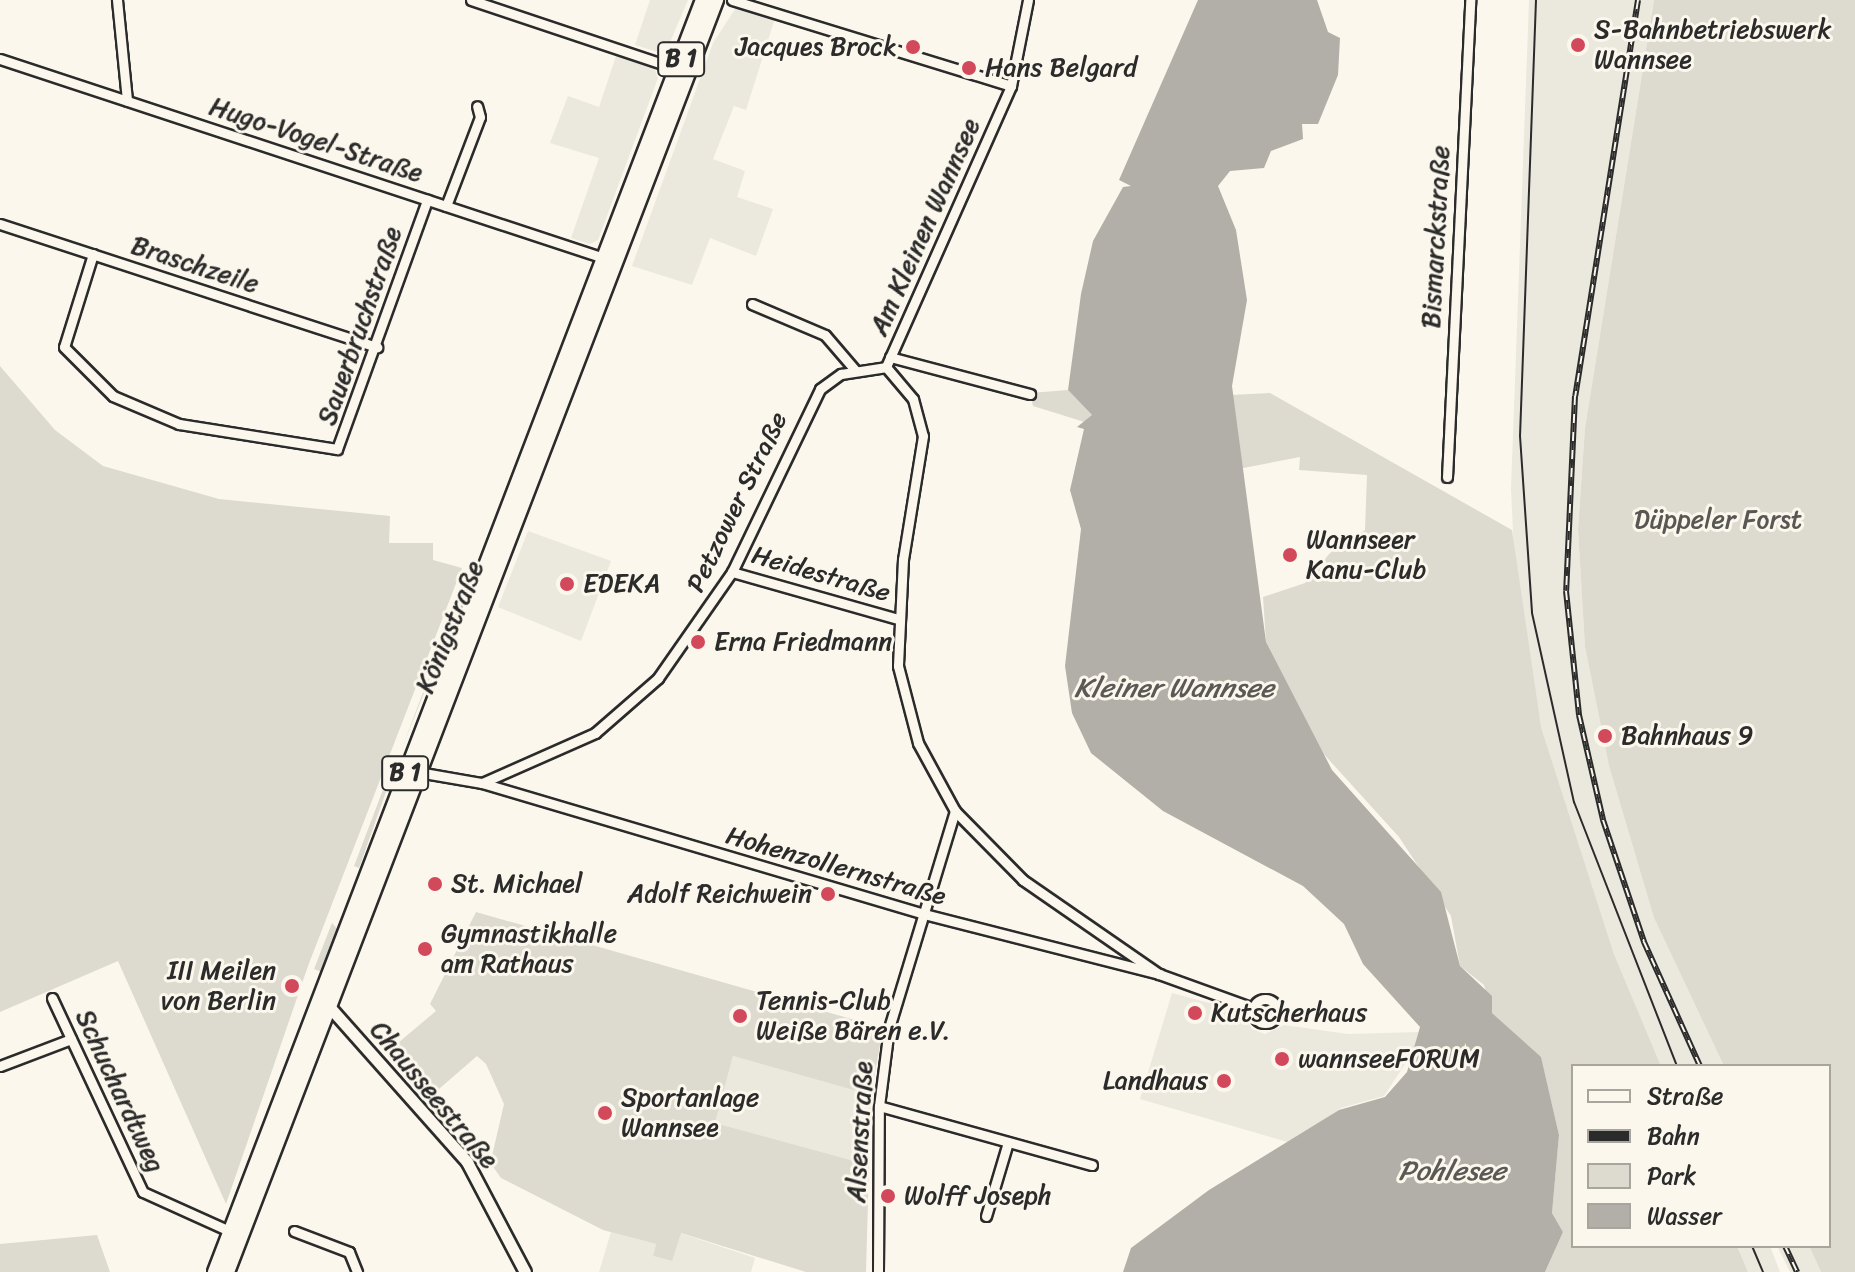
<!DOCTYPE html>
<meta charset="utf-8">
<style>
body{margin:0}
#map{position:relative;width:1855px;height:1272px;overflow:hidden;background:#fbf7ec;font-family:Sriracha,sans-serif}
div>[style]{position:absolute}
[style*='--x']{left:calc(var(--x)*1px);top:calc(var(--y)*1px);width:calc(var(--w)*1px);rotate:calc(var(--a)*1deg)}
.built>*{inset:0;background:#ebe8de}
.green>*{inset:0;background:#dddad0}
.water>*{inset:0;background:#b1afa7}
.roads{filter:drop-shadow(2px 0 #2b2b2b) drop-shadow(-2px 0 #2b2b2b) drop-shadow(0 2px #2b2b2b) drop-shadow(0 -2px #2b2b2b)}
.minor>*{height:9px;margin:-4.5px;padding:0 4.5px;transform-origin:4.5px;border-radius:4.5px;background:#fbf7ec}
.minor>.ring{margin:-4.5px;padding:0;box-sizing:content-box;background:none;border:9px solid #fbf7ec;border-radius:50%}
.tertiary>*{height:11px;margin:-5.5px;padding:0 5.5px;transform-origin:5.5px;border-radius:5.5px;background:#fbf7ec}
.primary>*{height:14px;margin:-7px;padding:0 7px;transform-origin:7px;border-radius:7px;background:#fbf7ec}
.tram>*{height:2px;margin:-1px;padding:0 1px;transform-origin:1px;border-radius:1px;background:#2b2b2b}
.rail>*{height:6px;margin-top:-3px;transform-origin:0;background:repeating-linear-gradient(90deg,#fbf7ec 0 9px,#2b2b2b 0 18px);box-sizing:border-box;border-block:2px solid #2b2b2b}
.dots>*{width:22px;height:22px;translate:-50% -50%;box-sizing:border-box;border:4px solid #fbf7ec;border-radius:50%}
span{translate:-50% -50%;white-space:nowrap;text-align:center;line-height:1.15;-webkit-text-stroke:6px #fbf7ec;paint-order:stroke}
.shield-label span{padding:2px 6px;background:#fbf7ec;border:2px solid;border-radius:6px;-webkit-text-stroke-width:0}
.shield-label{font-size:24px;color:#2b2b2b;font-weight:700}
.poi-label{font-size:26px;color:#2b2b2b}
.left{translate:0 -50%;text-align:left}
.right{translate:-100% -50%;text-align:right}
.street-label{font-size:26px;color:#2b2b2b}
.park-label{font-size:26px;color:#585754}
.water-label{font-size:28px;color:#5a5956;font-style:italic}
.legend{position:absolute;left:1571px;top:1064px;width:260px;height:184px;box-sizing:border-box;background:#fbf7ec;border:2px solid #a8a59f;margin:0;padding:10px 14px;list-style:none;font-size:24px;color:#2b2b2b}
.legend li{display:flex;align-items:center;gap:16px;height:40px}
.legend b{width:40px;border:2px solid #a8a59f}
</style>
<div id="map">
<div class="built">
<div style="clip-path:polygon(650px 0,688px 0,665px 54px,635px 45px)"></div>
<div style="clip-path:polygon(1529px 0,1654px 0,1585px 428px,1578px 529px,1585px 647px,1609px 766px,1654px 918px,1724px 1066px,1661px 1066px,1614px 954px,1541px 727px,1515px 576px,1511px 489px)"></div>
<div style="clip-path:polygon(737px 6px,775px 18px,746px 110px,734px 106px,713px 159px,745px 171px,737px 197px,773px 209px,756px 256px,710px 238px,692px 285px,632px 266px,713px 43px)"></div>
<div style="clip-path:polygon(616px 56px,654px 68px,658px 78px,598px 240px,590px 244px,571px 238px,599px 158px,550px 143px,568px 96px,599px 107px)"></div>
<div style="clip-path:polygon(528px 531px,611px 561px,581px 641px,498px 607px)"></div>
<div style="clip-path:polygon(1172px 993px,1243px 1012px,1252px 1029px,1265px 1034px,1284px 1025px,1348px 1034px,1418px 1032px,1417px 1046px,1384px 1096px,1341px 1108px,1291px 1143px,1140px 1099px)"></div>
<div style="clip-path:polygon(733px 1056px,871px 1095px,869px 1165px,715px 1123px)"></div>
<div style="clip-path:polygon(611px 1232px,656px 1244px,653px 1256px,671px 1261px,680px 1233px,755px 1258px,751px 1272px,599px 1272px)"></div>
<div style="clip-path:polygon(1737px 1246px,1770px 1246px,1780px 1272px,1748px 1272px)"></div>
<div style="clip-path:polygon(1777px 1246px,1809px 1246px,1821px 1272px,1790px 1272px)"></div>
</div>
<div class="green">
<div style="clip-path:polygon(1654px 0,1855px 0,1855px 1272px,1821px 1272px,1809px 1246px,1829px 1246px,1829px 1066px,1724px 1066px,1654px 918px,1609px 766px,1585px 647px,1578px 529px,1585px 428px)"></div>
<div style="clip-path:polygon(0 366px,55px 430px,103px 466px,219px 499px,390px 516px,389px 543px,433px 543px,433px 560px,462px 568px,308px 966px,226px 1204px,118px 961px,0 1012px)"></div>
<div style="clip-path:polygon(1068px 390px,1092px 415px,1091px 424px,1033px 406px,1030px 393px)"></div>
<div style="clip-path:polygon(1270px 393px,1512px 530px,1541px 727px,1614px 954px,1661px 1066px,1573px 1066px,1573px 1246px,1737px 1246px,1748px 1272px,1545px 1272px,1563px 1232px,1552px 1213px,1559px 1135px,1541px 1058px,1492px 1013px,1484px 985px,1460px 966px,1451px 916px,1399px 837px,1311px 740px,1266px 642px,1263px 597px,1305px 583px,1330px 553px,1365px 530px,1367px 475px,1299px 470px,1300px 457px,1212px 474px,1211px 396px)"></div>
<div style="clip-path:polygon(479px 566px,476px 581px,469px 581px,402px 748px,461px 592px)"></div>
<div style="clip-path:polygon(392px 766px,401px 769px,393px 772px,359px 868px,354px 866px)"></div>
<div style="clip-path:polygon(476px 912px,883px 1028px,871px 1095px,733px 1056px,715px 1123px,869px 1165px,866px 1272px,806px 1272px,681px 1233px,672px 1261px,653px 1256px,656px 1244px,603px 1230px,501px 1178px,484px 1154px,492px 1156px,504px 1104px,486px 1064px,477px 1056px,432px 1095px,392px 1048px,436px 1011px,430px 1004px)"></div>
<div style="clip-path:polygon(332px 923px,338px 930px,321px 972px,314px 969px)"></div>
<div style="clip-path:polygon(97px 1235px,110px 1272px,0 1272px,0 1244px)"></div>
</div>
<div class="water">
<div style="clip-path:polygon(1198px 0,1317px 0,1328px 32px,1340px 38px,1338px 75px,1318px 124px,1302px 124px,1303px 139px,1271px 151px,1264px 168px,1230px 171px,1218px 186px,1236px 230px,1247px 300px,1232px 386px,1266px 642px,1332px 770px,1441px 892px,1460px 966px,1492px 996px,1492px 1013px,1541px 1057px,1559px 1135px,1552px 1213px,1563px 1232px,1545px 1272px,1123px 1272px,1131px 1248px,1209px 1190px,1339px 1110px,1385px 1097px,1407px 1072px,1420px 1027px,1363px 964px,1344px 924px,1303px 886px,1163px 811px,1091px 753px,1072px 713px,1065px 666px,1081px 529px,1070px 490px,1084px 429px,1077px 427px,1092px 415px,1068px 390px,1081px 294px,1093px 241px,1123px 187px,1131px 186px,1119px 180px)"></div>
</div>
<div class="roads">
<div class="minor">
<div style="--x:117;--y:0;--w:101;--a:84.3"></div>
<div style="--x:471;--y:0;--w:220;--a:18.5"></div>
<div style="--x:732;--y:0;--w:292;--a:17.1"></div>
<div style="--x:1028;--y:0;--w:88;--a:101.2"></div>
<div style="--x:1011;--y:86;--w:308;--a:114"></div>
<div style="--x:886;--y:367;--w:42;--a:49.8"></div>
<div style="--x:913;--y:399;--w:38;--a:75"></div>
<div style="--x:923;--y:436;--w:125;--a:99.2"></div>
<div style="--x:903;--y:559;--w:107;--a:92.7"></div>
<div style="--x:898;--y:666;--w:80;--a:75.4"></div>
<div style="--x:918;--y:743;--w:77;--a:61.4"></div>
<div style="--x:955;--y:811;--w:97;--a:45.4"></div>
<div style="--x:1023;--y:880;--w:165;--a:34.7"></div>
<div style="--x:0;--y:59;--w:639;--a:18.24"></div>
<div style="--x:446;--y:206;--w:95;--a:-69.1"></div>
<div style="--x:480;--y:117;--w:11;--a:-105"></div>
<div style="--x:0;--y:224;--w:397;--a:18.1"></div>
<div style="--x:93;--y:254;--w:97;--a:107.3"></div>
<div style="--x:64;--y:347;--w:69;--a:45"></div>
<div style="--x:113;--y:396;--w:72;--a:23"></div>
<div style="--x:179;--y:424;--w:160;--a:9"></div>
<div style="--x:337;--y:449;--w:265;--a:-70.1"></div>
<div style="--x:752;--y:304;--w:79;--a:23"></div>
<div style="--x:825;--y:335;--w:46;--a:49.4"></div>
<div style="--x:890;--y:357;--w:145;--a:14.8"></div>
<div style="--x:1447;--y:477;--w:478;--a:-87.2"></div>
<div style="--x:732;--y:572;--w:173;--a:15.8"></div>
<div style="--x:418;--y:772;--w:65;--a:9.8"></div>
<div style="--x:482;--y:783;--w:461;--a:16.5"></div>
<div style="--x:924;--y:914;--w:243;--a:14.3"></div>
<div style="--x:1159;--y:974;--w:100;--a:19.9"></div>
<div style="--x:482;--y:783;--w:124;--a:-23.9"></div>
<div style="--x:595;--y:733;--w:84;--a:-41.1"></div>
<div style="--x:658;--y:678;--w:129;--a:-55.1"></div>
<div style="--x:732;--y:572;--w:203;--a:-64.3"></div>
<div style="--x:820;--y:389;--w:26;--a:-36"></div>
<div style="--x:841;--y:374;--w:46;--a:-8.8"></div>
<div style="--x:52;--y:998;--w:214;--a:64.9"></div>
<div style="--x:143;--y:1192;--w:100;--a:24.3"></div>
<div class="ring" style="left:1253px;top:999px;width:15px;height:15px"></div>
<div style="--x:0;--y:1066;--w:76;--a:-20.8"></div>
<div style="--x:879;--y:1106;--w:221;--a:15.5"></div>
<div style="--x:986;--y:1216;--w:77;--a:-73.4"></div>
<div style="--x:294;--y:1231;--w:59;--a:20.9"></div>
<div style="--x:349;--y:1252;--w:22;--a:68"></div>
<div style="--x:878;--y:1272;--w:166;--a:-89.7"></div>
<div style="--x:879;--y:1106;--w:79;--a:-82.7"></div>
<div style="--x:889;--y:1028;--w:227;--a:-73.1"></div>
</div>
<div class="tertiary">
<div style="--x:326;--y:1003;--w:213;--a:48.4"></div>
<div style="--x:467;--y:1162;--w:124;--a:62.2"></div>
</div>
<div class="primary">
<div style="--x:215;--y:1272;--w:1362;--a:-69.01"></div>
<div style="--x:227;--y:1272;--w:1363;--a:-68.97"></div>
</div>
</div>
<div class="tram">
<div style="--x:1536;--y:0;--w:436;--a:92.1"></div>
<div style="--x:1520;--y:436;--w:177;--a:86.1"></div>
<div style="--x:1532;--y:613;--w:194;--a:77.5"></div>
<div style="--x:1574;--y:802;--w:283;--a:68.7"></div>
<div style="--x:1752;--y:1246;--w:28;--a:67"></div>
</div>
<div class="rail">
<div style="--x:1638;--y:0;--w:401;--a:99"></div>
<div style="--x:1575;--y:396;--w:195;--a:92.6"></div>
<div style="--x:1566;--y:591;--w:125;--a:84"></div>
<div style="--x:1579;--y:715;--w:108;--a:77.1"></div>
<div style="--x:1603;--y:820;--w:129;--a:71.4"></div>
<div style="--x:1644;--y:942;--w:136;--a:65.7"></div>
<div style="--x:1785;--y:1246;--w:29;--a:65"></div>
</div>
<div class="dots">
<div style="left:1578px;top:45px;background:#d1495b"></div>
<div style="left:913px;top:47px;background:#d1495b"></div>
<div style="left:969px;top:68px;background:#d1495b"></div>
<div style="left:1290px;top:555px;background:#d1495b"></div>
<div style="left:567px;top:584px;background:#d1495b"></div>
<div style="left:698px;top:642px;background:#d1495b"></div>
<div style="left:1605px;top:736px;background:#d1495b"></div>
<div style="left:435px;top:884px;background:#d1495b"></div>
<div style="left:828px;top:894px;background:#d1495b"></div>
<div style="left:425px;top:949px;background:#d1495b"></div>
<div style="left:292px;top:986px;background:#d1495b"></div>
<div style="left:1195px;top:1013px;background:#d1495b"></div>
<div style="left:740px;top:1016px;background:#d1495b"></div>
<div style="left:1282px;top:1059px;background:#d1495b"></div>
<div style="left:1224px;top:1081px;background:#d1495b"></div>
<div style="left:605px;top:1113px;background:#d1495b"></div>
<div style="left:888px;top:1196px;background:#d1495b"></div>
</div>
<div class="shield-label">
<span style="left:681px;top:59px">B 1</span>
<span style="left:405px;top:773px">B 1</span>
</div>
<div class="poi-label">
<span class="left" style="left:1594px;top:45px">S-Bahnbetriebswerk<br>Wannsee</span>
<span class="right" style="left:897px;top:47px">Jacques Brock</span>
<span class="left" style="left:985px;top:68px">Hans Belgard</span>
<span class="left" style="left:1306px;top:555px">Wannseer<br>Kanu-Club</span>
<span class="left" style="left:583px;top:584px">EDEKA</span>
<span class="left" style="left:714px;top:642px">Erna Friedmann</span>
<span class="left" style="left:1621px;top:736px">Bahnhaus 9</span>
<span class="left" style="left:451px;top:884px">St. Michael</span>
<span class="right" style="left:812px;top:894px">Adolf Reichwein</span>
<span class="left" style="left:441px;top:949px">Gymnastikhalle<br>am Rathaus</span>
<span class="right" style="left:276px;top:986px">III Meilen<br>von Berlin</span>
<span class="left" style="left:756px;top:1016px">Tennis-Club<br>Weiße Bären e.V.</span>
<span class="left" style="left:1211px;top:1013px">Kutscherhaus</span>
<span class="left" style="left:1298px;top:1059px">wannseeFORUM</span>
<span class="right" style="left:1208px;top:1081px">Landhaus</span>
<span class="left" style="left:621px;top:1113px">Sportanlage<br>Wannsee</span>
<span class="left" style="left:904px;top:1196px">Wolff Joseph</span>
</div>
<div class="street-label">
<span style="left:316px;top:140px;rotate:18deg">Hugo-Vogel-Straße</span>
<span style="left:925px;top:227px;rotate:-66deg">Am Kleinen Wannsee</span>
<span style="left:1436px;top:237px;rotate:-87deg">Bismarckstraße</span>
<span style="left:195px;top:265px;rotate:18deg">Braschzeile</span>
<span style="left:360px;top:326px;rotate:-71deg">Sauerbruchstraße</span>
<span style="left:737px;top:502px;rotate:-64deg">Petzower Straße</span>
<span style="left:821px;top:574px;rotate:16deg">Heidestraße</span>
<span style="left:450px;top:627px;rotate:-68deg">Königstraße</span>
<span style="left:836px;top:866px;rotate:16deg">Hohenzollernstraße</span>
<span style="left:120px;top:1091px;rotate:65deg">Schuchardtweg</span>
<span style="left:434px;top:1095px;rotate:50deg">Chausseestraße</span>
<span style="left:860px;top:1132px;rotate:-87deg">Alsenstraße</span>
</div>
<div class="park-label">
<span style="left:1718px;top:520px">Düppeler Forst</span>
</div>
<div class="water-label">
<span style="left:1174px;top:688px">Kleiner Wannsee</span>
<span style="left:1452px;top:1171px">Pohlesee</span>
</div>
<ul class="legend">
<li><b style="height:10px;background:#fbf7ec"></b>Straße</li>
<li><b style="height:10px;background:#2b2b2b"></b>Bahn</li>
<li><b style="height:22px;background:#dddad0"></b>Park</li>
<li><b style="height:22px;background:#b1afa7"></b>Wasser</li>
</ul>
</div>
